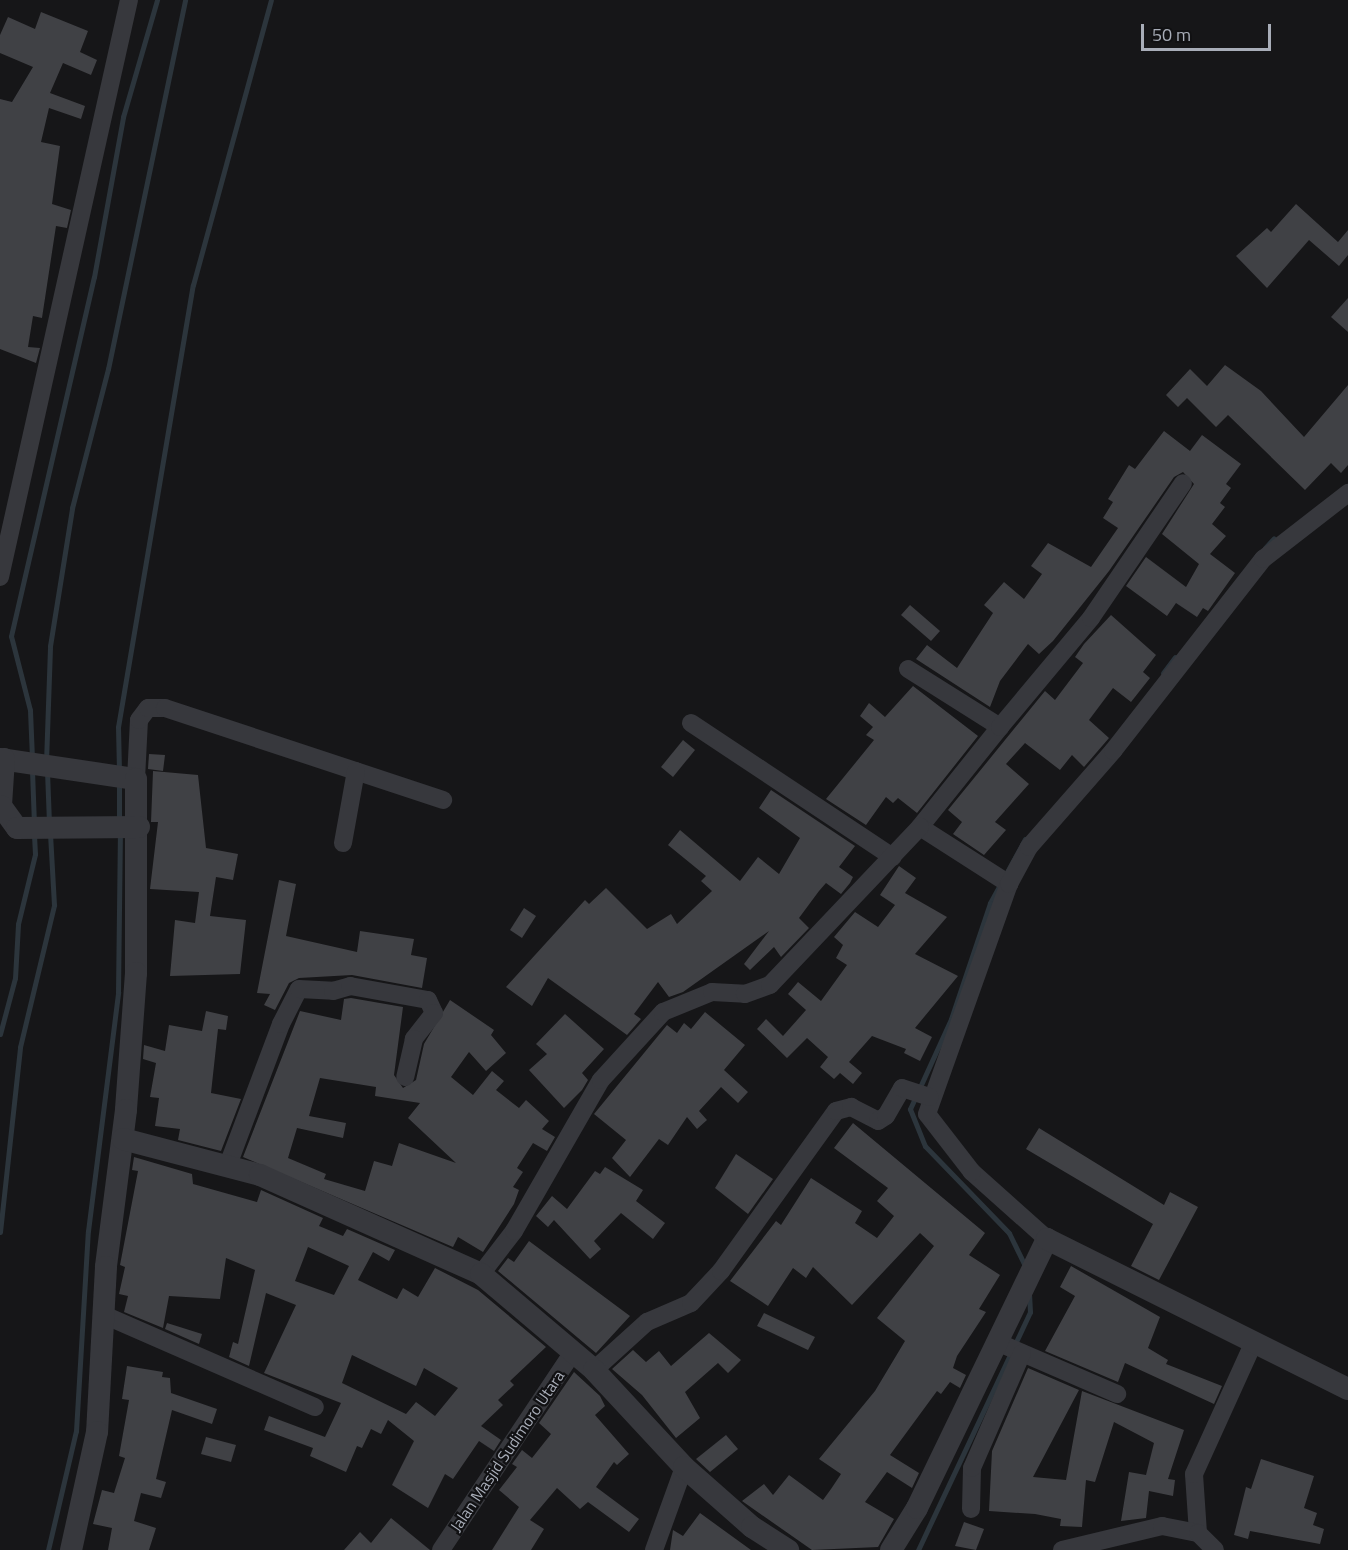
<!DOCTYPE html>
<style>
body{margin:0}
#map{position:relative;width:1348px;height:1550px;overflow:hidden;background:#161618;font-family:"Titillium Web",sans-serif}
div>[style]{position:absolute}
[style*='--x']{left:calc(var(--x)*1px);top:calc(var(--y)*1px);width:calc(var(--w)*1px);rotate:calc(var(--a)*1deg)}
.stream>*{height:5px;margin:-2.5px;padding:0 2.5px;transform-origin:2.5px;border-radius:2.5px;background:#2c353c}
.building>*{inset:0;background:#404145}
.minor>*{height:18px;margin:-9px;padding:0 9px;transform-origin:9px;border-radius:9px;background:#37383d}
.tertiary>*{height:22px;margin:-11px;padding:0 11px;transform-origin:11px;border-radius:11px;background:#37383d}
span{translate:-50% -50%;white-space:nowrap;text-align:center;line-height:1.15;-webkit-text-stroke:4.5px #111113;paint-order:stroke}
.street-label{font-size:16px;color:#a8adb8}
.scale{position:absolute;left:1141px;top:24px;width:130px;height:27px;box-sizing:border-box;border:3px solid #a8adb8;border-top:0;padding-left:8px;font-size:18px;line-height:21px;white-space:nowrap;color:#a8adb8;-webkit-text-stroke:4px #111113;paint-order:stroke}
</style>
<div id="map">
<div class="stream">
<div style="--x:1265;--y:548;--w:13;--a:-48"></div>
<div style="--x:1163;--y:673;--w:20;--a:-53"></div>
<div style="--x:32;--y:758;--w:48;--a:-92.4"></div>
<div style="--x:30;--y:710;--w:76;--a:-104.4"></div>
<div style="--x:11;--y:636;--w:368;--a:-77"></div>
<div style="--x:94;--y:277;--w:163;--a:-79.7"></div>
<div style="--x:123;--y:117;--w:122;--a:-73.8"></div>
<div style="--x:46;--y:762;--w:116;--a:-88"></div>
<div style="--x:50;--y:646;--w:140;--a:-80.9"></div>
<div style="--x:72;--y:508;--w:144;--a:-75.5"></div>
<div style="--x:108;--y:369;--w:377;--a:-78.2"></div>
<div style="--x:32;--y:770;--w:54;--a:87.9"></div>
<div style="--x:47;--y:771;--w:51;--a:87.8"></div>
<div style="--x:119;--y:771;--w:44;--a:-91.3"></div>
<div style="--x:118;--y:727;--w:448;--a:-80.4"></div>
<div style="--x:193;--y:285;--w:295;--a:-74.7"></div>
<div style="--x:119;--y:783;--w:39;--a:90"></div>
<div style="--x:1025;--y:839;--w:73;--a:118.7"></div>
<div style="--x:990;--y:903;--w:122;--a:108.6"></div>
<div style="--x:951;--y:1019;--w:99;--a:114.5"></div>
<div style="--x:910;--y:1109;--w:40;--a:68"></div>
<div style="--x:925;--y:1146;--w:121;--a:46"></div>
<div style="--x:1009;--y:1233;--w:39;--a:64"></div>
<div style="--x:0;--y:1034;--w:58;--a:-75"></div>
<div style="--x:15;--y:978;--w:54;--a:-86.8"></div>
<div style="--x:18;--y:924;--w:72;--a:-76.3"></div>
<div style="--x:35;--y:854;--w:21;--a:-93"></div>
<div style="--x:0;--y:1232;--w:186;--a:-83.8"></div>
<div style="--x:20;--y:1047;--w:146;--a:-76.5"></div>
<div style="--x:54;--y:905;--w:71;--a:-93.2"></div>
<div style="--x:48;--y:1550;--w:122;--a:-76.8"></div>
<div style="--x:76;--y:1431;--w:200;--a:-86.6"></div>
<div style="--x:88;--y:1231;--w:241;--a:-82.8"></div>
<div style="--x:118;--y:992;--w:161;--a:-89.3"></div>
<div style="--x:918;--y:1550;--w:263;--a:-64.8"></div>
<div style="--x:1030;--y:1312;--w:17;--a:-93"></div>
</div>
<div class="building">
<div style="clip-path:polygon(41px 12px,88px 31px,80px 52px,97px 60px,91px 75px,63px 63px,50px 93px,85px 106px,81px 119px,49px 108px,41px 142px,60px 146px,52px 204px,71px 210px,67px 228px,56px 226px,42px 318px,33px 316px,28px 347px,40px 348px,36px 363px,0 349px,0 99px,12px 102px,33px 67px,0 53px,0 35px,8px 17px,35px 29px)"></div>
<div style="clip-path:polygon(1296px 204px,1338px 242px,1348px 230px,1348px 255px,1339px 266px,1309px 240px,1267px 288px,1236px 256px,1267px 228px,1271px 232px)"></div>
<div style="clip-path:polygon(1348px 298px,1348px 332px,1331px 317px)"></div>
<div style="clip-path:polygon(1225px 365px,1261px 391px,1304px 437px,1348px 385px,1348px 465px,1341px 473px,1331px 463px,1305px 490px,1228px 415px,1216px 427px,1187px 398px,1178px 407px,1166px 395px,1190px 369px,1207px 386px)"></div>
<div style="clip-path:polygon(1164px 431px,1190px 451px,1202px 435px,1241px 464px,1226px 484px,1231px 488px,1220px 503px,1225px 507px,1212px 524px,1226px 536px,1210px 554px,1235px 573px,1208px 611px,1203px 608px,1197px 617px,1176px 603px,1167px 616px,1126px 586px,1146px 557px,1186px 587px,1199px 564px,1162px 534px,1194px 484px,1183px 472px,1174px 477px,1109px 571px,1053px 641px,1039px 654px,1028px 644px,1000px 681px,990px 707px,916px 659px,927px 645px,957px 668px,993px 613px,984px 605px,1004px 582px,1024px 599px,1042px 574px,1031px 566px,1048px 543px,1091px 567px,1118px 528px,1103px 518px,1113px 502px,1108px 499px,1129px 465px,1135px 469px)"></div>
<div style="clip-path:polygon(910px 605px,940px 631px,931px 641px,901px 615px)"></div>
<div style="clip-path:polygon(1111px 615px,1156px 655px,1143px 672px,1150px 678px,1131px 702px,1113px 688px,1089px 720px,1109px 738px,1084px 767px,1072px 755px,1060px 770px,1025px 743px,1006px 764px,1029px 784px,995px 822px,1006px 830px,984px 855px,953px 834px,962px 822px,948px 810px,1045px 691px,1055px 700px,1083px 663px,1075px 657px,1084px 644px)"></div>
<div style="clip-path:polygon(913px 686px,978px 736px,917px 813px,898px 798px,893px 803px,886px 797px,866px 825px,826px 799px,874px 740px,866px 735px,873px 727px,860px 716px,869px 703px,885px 717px)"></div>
<div style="clip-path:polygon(683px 740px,695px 750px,673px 777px,661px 767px)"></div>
<div style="clip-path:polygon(149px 754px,165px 755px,163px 771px,148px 769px)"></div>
<div style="clip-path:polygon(153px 771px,198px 775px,206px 848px,238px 854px,233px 880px,216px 877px,210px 916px,246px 920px,240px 974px,170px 976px,175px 920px,195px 923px,199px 892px,150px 889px,158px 822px,151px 822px)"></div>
<div style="clip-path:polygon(771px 790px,855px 846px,839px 867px,853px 877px,850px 883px,841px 894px,826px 883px,819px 891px,799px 918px,809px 928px,781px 957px,774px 947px,750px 970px,744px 964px,769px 931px,683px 992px,669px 997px,658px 982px,634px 1014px,641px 1019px,627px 1035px,548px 978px,532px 1006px,506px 987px,585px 900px,589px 904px,606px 888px,647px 929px,671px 914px,677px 924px,712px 891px,701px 881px,706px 876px,668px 845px,680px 830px,740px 881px,758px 857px,779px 874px,800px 838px,759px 808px)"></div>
<div style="clip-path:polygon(899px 866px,916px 878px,905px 893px,947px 917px,915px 954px,958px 976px,915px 1028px,932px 1037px,920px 1061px,904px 1053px,906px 1049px,872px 1036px,849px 1062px,862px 1073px,853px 1084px,840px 1073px,834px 1079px,820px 1067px,828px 1057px,807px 1038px,787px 1058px,757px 1029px,766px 1019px,783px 1036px,806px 1010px,788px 994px,798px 982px,821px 1001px,847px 965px,836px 958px,843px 945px,834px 937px,855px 912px,878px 927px,895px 905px,880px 895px)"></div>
<div style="clip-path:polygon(279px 880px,296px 884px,286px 936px,357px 952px,360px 931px,414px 939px,411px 955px,427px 958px,422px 988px,352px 975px,299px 978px,289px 983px,275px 1010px,264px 1005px,270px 994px,257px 993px)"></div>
<div style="clip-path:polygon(524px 908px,536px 916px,522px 938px,510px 930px)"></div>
<div style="clip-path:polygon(evenodd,351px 998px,403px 1007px,394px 1075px,403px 1088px,416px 1080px,424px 1044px,450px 1000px,494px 1030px,491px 1035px,506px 1053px,486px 1071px,469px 1052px,451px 1077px,473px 1095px,492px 1071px,504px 1081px,496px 1090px,519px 1108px,526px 1100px,549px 1121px,542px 1129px,555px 1137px,547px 1151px,533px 1143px,517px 1168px,523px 1172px,513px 1187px,519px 1190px,514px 1204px,483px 1252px,458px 1237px,453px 1247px,243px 1157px,300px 1011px,341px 1020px,344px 999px,351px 998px,320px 1078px,376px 1087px,375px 1096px,420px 1103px,408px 1118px,456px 1163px,399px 1143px,392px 1166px,374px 1161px,365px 1191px,324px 1179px,326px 1174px,288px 1158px,297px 1128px,343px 1138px,346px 1123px,309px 1116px,320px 1078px)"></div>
<div style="clip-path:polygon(206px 1011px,228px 1016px,226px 1030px,218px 1029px,211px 1093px,241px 1099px,221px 1151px,178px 1140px,180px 1129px,155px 1126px,159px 1098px,150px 1097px,156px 1063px,143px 1059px,144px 1045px,165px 1051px,169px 1025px,202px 1031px)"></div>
<div style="clip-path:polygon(705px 1012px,745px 1045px,724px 1070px,748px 1092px,738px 1103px,721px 1087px,699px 1111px,707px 1120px,697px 1129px,687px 1117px,668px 1145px,659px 1139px,630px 1177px,612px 1158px,626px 1140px,594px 1114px,667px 1025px,677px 1033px,684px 1023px,691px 1029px)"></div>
<div style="clip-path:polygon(565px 1014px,604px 1049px,582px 1073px,588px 1080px,582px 1090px,564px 1108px,529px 1070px,547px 1054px,536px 1044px)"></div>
<div style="clip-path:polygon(853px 1123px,985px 1233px,969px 1255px,1000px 1275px,979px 1309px,986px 1312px,957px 1356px,953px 1368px,966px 1375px,960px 1388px,950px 1382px,941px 1394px,937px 1391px,890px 1455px,919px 1473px,912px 1488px,887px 1472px,865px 1502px,894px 1519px,878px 1547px,812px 1550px,742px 1501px,764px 1484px,773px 1495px,789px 1475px,823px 1500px,831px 1489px,841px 1474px,819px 1459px,875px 1391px,905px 1341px,877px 1318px,934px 1246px,920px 1233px,852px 1305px,813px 1267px,806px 1278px,793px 1268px,768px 1306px,730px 1281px,776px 1221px,781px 1225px,811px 1178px,862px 1211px,855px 1223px,877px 1238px,894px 1216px,877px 1201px,888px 1188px,834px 1148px)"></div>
<div style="clip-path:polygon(1039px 1128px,1164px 1205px,1170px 1192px,1198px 1207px,1159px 1280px,1131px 1266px,1153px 1224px,1026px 1149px)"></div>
<div style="clip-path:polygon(736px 1154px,773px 1179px,748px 1214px,715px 1188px)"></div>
<div style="clip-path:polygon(evenodd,134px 1157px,192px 1174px,193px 1184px,257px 1202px,261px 1190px,323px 1218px,319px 1226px,343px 1236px,347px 1229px,395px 1250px,389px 1261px,373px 1252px,358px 1280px,397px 1299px,403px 1288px,418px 1297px,435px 1268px,478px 1290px,546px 1347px,510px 1381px,514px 1385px,498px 1400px,503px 1405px,481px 1426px,501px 1440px,494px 1451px,479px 1441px,453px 1479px,445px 1474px,428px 1508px,392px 1485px,414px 1441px,388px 1420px,381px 1434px,371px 1429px,362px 1448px,357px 1446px,346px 1472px,310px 1456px,313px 1448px,264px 1430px,269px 1416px,325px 1437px,341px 1403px,264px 1373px,296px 1305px,266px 1293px,249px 1366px,229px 1357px,233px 1342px,238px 1344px,255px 1270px,226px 1258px,220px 1299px,169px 1296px,163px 1328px,124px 1312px,128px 1296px,119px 1294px,125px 1267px,120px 1265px,138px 1171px,132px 1170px,134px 1157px,308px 1247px,349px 1266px,334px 1295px,295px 1281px,308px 1247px,134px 1157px,352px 1355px,416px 1386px,424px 1368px,458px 1388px,435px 1416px,416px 1402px,406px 1414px,342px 1383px,352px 1355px)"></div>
<div style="clip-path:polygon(605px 1167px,643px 1190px,636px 1201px,665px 1223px,653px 1239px,621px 1213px,594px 1241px,601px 1249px,590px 1259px,554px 1220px,548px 1227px,536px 1216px,552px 1196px,567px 1209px,595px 1171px,600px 1174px)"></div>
<div style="clip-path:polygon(529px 1241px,630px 1316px,596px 1353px,498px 1271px,508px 1258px,514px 1262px)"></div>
<div style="clip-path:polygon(1071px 1266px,1160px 1317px,1148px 1348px,1168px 1360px,1166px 1364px,1222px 1386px,1214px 1404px,1125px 1363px,1118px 1382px,1045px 1351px,1075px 1296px,1060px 1287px)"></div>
<div style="clip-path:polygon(764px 1313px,815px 1337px,808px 1350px,757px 1326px)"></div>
<div style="clip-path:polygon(167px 1323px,202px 1334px,199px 1344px,165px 1329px)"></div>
<div style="clip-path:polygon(709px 1333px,741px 1360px,728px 1373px,718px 1363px,685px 1392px,700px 1418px,676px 1438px,642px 1395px,612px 1369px,633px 1350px,646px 1362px,659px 1351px,671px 1366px)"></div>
<div style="clip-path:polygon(127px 1366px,163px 1372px,162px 1377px,170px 1378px,171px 1393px,217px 1409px,212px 1424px,172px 1410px,156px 1479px,166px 1482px,161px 1498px,141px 1493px,134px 1521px,156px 1528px,149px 1550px,108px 1550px,112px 1528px,93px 1524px,102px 1490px,114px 1493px,125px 1458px,119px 1456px,129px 1400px,122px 1399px)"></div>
<div style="clip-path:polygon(1028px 1368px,1079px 1390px,1033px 1477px,1066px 1480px,1082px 1391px,1184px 1430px,1168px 1479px,1175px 1480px,1173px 1496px,1149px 1491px,1146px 1518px,1121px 1521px,1129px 1472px,1146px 1475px,1154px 1443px,1114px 1422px,1095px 1482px,1086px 1480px,1082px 1527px,1060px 1526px,1061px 1519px,1035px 1514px,989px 1511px,992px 1451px)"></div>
<div style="clip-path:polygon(574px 1372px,600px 1396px,605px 1406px,595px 1415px,629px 1454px,617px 1465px,614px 1462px,596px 1487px,639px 1519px,629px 1532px,588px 1502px,580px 1509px,557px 1488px,530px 1520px,544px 1529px,531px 1550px,492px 1550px,519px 1507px,499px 1490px,517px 1467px,512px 1464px,522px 1450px,532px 1458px,551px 1434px,539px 1423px)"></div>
<div style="clip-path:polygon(726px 1435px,738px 1449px,710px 1472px,696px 1459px)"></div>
<div style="clip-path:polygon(206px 1437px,236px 1445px,231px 1462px,201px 1454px)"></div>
<div style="clip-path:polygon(1261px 1459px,1314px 1476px,1304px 1508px,1317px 1513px,1313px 1525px,1324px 1529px,1320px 1544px,1250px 1531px,1248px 1539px,1234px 1535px,1246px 1487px,1251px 1489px)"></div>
<div style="clip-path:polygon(700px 1513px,722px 1529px,751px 1550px,670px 1550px,673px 1530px,683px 1536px)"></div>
<div style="clip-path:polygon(391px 1518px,430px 1550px,344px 1550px,360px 1532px,371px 1543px)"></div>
<div style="clip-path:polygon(964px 1522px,984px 1529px,976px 1550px,955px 1546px)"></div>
</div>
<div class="minor">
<div style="--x:0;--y:577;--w:591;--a:-77.4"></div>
<div style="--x:908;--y:669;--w:109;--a:32.2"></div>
<div style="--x:1000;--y:727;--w:128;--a:128.7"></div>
<div style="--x:920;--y:827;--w:106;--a:32.6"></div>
<div style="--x:691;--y:723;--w:242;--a:33.6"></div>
<div style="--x:1000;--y:727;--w:142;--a:-50.1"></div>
<div style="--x:1091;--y:618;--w:163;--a:-55.7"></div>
<div style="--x:136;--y:779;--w:59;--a:-87.1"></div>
<div style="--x:139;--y:720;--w:15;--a:-53"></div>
<div style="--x:148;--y:708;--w:17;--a:0"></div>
<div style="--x:165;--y:708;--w:293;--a:18.3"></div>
<div style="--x:343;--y:843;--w:73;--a:-79.8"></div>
<div style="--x:228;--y:1165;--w:151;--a:-69.4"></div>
<div style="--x:281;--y:1024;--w:39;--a:-63"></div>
<div style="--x:299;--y:989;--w:34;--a:3"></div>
<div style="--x:333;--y:991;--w:18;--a:-16"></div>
<div style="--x:350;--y:986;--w:79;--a:10.2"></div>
<div style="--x:428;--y:1000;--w:14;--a:65"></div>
<div style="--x:434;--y:1013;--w:33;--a:128"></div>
<div style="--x:414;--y:1039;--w:39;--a:103"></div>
<div style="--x:1047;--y:1239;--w:101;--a:-138.2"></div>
<div style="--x:972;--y:1172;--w:73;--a:-127.8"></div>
<div style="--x:927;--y:1114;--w:244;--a:-70.4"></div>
<div style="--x:1009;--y:884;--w:42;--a:-61.6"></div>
<div style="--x:1029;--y:847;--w:128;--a:-48.8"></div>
<div style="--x:1113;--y:751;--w:244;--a:-52"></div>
<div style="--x:1263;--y:559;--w:108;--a:-37.8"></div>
<div style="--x:481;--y:1274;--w:54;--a:-52.5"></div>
<div style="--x:514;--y:1231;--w:174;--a:-60.1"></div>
<div style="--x:601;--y:1080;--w:92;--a:-47.6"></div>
<div style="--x:663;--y:1012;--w:53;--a:-22.2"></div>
<div style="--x:712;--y:992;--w:33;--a:3"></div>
<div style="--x:745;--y:994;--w:27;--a:-20"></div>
<div style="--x:770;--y:985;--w:218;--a:-46.5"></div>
<div style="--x:104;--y:1315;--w:230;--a:23.6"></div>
<div style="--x:997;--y:1342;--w:131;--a:23.4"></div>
<div style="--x:594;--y:1370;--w:72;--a:-42.2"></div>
<div style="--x:647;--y:1322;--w:48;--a:-23.4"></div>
<div style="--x:691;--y:1303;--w:44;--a:-46.8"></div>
<div style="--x:721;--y:1271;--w:197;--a:-54.3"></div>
<div style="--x:836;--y:1111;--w:16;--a:-15"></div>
<div style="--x:851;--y:1107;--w:30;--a:27"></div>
<div style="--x:878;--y:1121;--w:9;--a:-32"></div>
<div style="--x:886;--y:1116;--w:32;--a:-60"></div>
<div style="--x:902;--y:1088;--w:29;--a:18"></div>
<div style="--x:971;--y:1509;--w:41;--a:-88.6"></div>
<div style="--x:972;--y:1468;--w:125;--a:-66.5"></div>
<div style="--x:1198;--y:1533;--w:59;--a:-93.9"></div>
<div style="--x:1194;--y:1474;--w:143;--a:-65.6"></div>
<div style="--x:441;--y:1550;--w:238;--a:-56.3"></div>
<div style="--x:654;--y:1550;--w:88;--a:-70.1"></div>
<div style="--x:1062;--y:1550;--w:103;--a:-13.5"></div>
<div style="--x:1162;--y:1526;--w:37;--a:11"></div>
<div style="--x:1198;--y:1533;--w:24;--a:45"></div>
</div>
<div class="tertiary">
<div style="--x:0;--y:759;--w:137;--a:8.4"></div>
<div style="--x:136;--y:779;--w:194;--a:90"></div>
<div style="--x:136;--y:973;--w:137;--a:94.2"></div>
<div style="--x:126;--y:1110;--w:158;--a:97.3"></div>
<div style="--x:106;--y:1267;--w:165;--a:93.1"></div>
<div style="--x:97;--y:1432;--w:121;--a:102.4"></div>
<div style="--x:4;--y:759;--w:47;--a:93.7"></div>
<div style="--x:1;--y:806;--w:27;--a:54"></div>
<div style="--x:17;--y:828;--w:122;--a:-0.5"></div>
<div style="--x:123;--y:1139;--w:142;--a:14.7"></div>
<div style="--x:260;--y:1175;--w:242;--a:24.1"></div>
<div style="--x:481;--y:1274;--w:148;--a:40.3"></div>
<div style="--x:594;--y:1370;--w:132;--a:47.1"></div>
<div style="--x:684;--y:1467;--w:91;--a:41.4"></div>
<div style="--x:752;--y:1527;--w:43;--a:32.6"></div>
<div style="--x:891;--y:1550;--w:49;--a:-58.2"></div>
<div style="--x:917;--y:1508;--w:299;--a:-64.2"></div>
<div style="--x:1047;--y:1239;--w:336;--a:26.5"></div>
</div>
<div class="street-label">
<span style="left:507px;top:1451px;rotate:-56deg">Jalan Masjid Sudimoro Utara</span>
</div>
<div class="scale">50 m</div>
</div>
